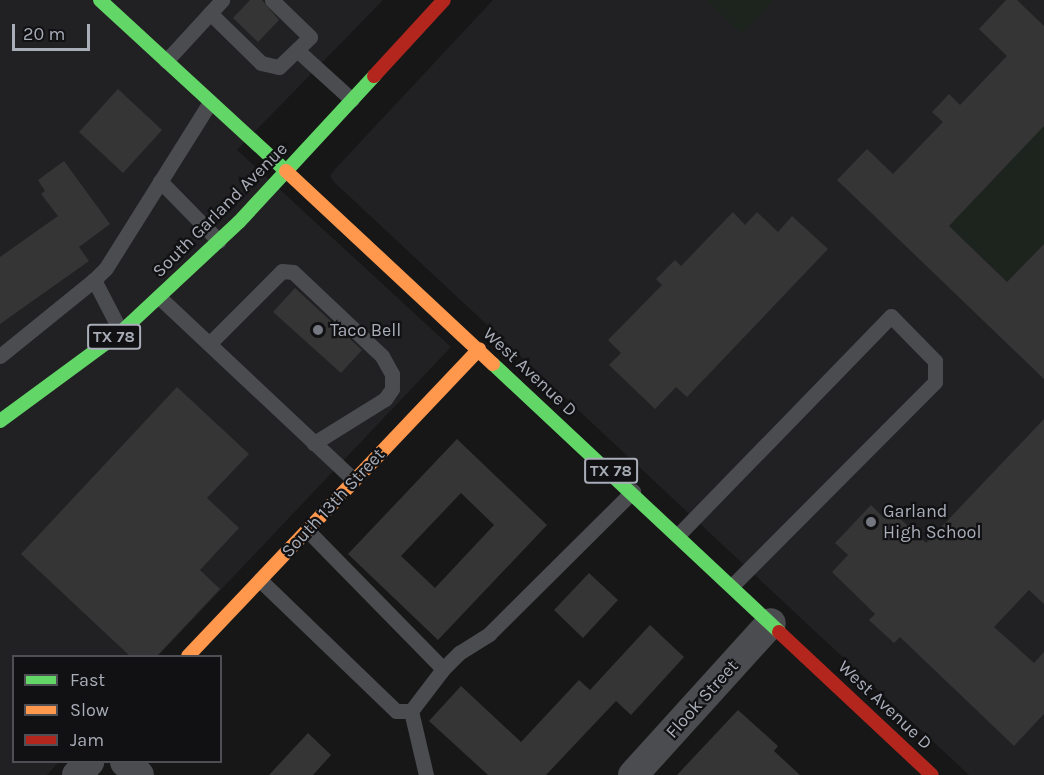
<!DOCTYPE html>
<style>
body{margin:0}
#map{position:relative;width:1044px;height:775px;overflow:hidden;background:#171717;font-family:Karla,sans-serif}
div>[style]{position:absolute}
[style*='--x']{left:calc(var(--x)*1px);top:calc(var(--y)*1px);width:calc(var(--w)*1px);rotate:calc(var(--a)*1deg)}
.built>*{inset:0;background:#212123}
.green>*{inset:0;background:#1d241e}
.building>*{inset:0;background:#353536}
.lane>*{height:15px;margin:-7.5px;padding:0 7.5px;transform-origin:7.5px;border-radius:7.5px;background:#4b4c50}
.street>*{height:30px;margin:-15px;padding:0 15px;transform-origin:15px;border-radius:15px;background:#4b4c50}
.fast>*{height:14px;margin:-7px;padding:0 7px;transform-origin:7px;border-radius:7px;background:#63d668}
.slow>*{height:14px;margin:-7px;padding:0 7px;transform-origin:7px;border-radius:7px;background:#ff974d}
.jam>*{height:14px;margin:-7px;padding:0 7px;transform-origin:7px;border-radius:7px;background:#b3261e}
.dots>*{width:16px;height:16px;translate:-50% -50%;box-sizing:border-box;border:3px solid #111113;border-radius:50%}
span{translate:-50% -50%;white-space:nowrap;text-align:center;line-height:1.15;-webkit-text-stroke:4.5px #111113;paint-order:stroke}
.shield-label span{padding:2px 4px;background:#111113;border:2px solid;border-radius:4px;-webkit-text-stroke-width:0}
.shield-label{font-size:16px;color:#a8adb8;font-weight:700}
.street-label{font-size:18px;color:#a8adb8}
.poi-label{font-size:18px;color:#a8adb8}
.left{translate:0 -50%;text-align:left}
.legend{position:absolute;left:12px;top:655px;width:210px;height:108px;box-sizing:border-box;background:#111113;border:2px solid #4d4f55;margin:0;padding:8px 10px;list-style:none;font-size:18px;color:#a8adb8}
.legend li{display:flex;align-items:center;gap:12px;height:30px}
.legend b{width:30px;border:2px solid #4d4f55}
.scale{position:absolute;left:12px;top:24px;width:78px;height:27px;box-sizing:border-box;border:3px solid #a8adb8;border-top:0;padding-left:8px;font-size:18px;line-height:21px;white-space:nowrap;color:#a8adb8;-webkit-text-stroke:4px #111113;paint-order:stroke}
</style>
<div id="map">
<div class="built">
<div style="clip-path:polygon(0 0,383px 0,237px 150px,451px 347px,158px 656px,14px 656px,14px 762px,59px 762px,47px 775px,0 775px)"></div>
<div style="clip-path:polygon(493px 0,1044px 0,1044px 775px,969px 775px,334px 182px,330px 176px,336px 168px)"></div>
</div>
<div class="green">
<div style="clip-path:polygon(706px 0,774px 0,742px 34px)"></div>
<div style="clip-path:polygon(1044px 126px,1044px 244px,1007px 282px,949px 226px)"></div>
</div>
<div class="building">
<div style="clip-path:polygon(250px 0,262px 0,279px 20px,258px 42px,233px 18px)"></div>
<div style="clip-path:polygon(1006px 0,1017px 0,1044px 26px,1044px 126px,949px 226px,1007px 282px,1044px 244px,1044px 379px,837px 180px,867px 149px,893px 174px,943px 122px,932px 112px,949px 94px,960px 105px,1007px 56px,979px 29px)"></div>
<div style="clip-path:polygon(118px 89px,162px 130px,123px 173px,79px 132px)"></div>
<div style="clip-path:polygon(64px 161px,110px 224px,79px 247px,89px 261px,0 324px,0 257px,58px 216px,41px 194px,45px 191px,38px 180px)"></div>
<div style="clip-path:polygon(733px 212px,745px 225px,757px 212px,778px 232px,792px 216px,828px 249px,687px 397px,676px 387px,655px 409px,609px 365px,621px 353px,608px 340px,662px 285px,656px 279px,675px 260px,681px 266px)"></div>
<div style="clip-path:polygon(295px 288px,362px 350px,341px 373px,273px 312px)"></div>
<div style="clip-path:polygon(177px 387px,249px 454px,207px 498px,239px 528px,200px 570px,220px 589px,156px 657px,131px 657px,21px 554px)"></div>
<div style="clip-path:polygon(1044px 419px,1044px 604px,1029px 590px,994px 627px,1034px 663px,1044px 652px,1044px 714px,1014px 746px,900px 637px,894px 643px,869px 620px,875px 614px,832px 572px,848px 555px,835px 543px,871px 505px,884px 518px,891px 510px,926px 543px)"></div>
<div style="clip-path:polygon(evenodd,457px 439px,547px 525px,438px 640px,348px 554px,457px 439px,461px 493px,494px 525px,435px 588px,401px 556px,461px 493px)"></div>
<div style="clip-path:polygon(589px 573px,618px 600px,583px 638px,554px 610px)"></div>
<div style="clip-path:polygon(650px 625px,684px 657px,631px 715px,616px 701px,546px 775px,488px 775px,429px 721px,461px 686px,521px 742px,579px 680px,590px 690px)"></div>
<div style="clip-path:polygon(738px 710px,778px 746px,774px 751px,800px 775px,677px 775px)"></div>
<div style="clip-path:polygon(308px 733px,331px 755px,313px 775px,269px 775px)"></div>
</div>
<div class="lane">
<div style="--x:210;--y:13;--w:71;--a:44.4"></div>
<div style="--x:261;--y:63;--w:18;--a:13"></div>
<div style="--x:279;--y:67;--w:43;--a:-44.1"></div>
<div style="--x:310;--y:37;--w:53;--a:-135.8"></div>
<div style="--x:297;--y:50;--w:74;--a:42.3"></div>
<div style="--x:166;--y:61;--w:83;--a:-47.4"></div>
<div style="--x:160;--y:181;--w:84;--a:45.5"></div>
<div style="--x:159;--y:297;--w:267;--a:43.2"></div>
<div style="--x:121;--y:332;--w:59;--a:-117.4"></div>
<div style="--x:94;--y:280;--w:17;--a:-45"></div>
<div style="--x:106;--y:268;--w:196;--a:-57.9"></div>
<div style="--x:209;--y:344;--w:103;--a:-45"></div>
<div style="--x:282;--y:271;--w:11;--a:5"></div>
<div style="--x:293;--y:272;--w:122;--a:43.3"></div>
<div style="--x:382;--y:356;--w:21;--a:61"></div>
<div style="--x:392;--y:374;--w:15;--a:90"></div>
<div style="--x:392;--y:389;--w:12;--a:125"></div>
<div style="--x:385;--y:399;--w:84;--a:148.2"></div>
<div style="--x:0;--y:356;--w:121;--a:-39"></div>
<div style="--x:307;--y:530;--w:194;--a:45.6"></div>
<div style="--x:443;--y:669;--w:23;--a:-45"></div>
<div style="--x:459;--y:653;--w:36;--a:-32"></div>
<div style="--x:489;--y:634;--w:203;--a:-44.8"></div>
<div style="--x:678;--y:535;--w:305;--a:-45.8"></div>
<div style="--x:891;--y:316;--w:63;--a:45.6"></div>
<div style="--x:935;--y:361;--w:21;--a:90"></div>
<div style="--x:935;--y:382;--w:288;--a:134.9"></div>
<div style="--x:260;--y:580;--w:189;--a:43.9"></div>
<div style="--x:396;--y:711;--w:15;--a:0"></div>
<div style="--x:411;--y:711;--w:53;--a:-52.7"></div>
<div style="--x:411;--y:711;--w:66;--a:76.8"></div>
</div>
<div class="street">
<div style="--x:125;--y:762;--w:19;--a:43"></div>
<div style="--x:77;--y:775;--w:18;--a:-47"></div>
<div style="--x:633;--y:775;--w:205;--a:-47.8"></div>
</div>
<div class="fast">
<div style="--x:100;--y:0;--w:253;--a:42.6"></div>
<div style="--x:493;--y:364;--w:392;--a:43.1"></div>
<div style="--x:0;--y:421;--w:150;--a:-36.3"></div>
<div style="--x:121;--y:332;--w:161;--a:-43"></div>
<div style="--x:239;--y:222;--w:199;--a:-47.2"></div>
</div>
<div class="slow">
<div style="--x:286;--y:171;--w:283;--a:43"></div>
<div style="--x:188;--y:656;--w:423;--a:-46.5"></div>
</div>
<div class="jam">
<div style="--x:374;--y:76;--w:103;--a:-47.4"></div>
<div style="--x:779;--y:632;--w:209;--a:43.1"></div>
</div>
<div class="dots">
<div style="left:318px;top:330px;background:#757880"></div>
<div style="left:871px;top:522px;background:#757880"></div>
</div>
<div class="shield-label">
<span style="left:114px;top:337px">TX 78</span>
<span style="left:611px;top:471px">TX 78</span>
</div>
<div class="street-label">
<span style="left:220px;top:210px;rotate:-45deg">South Garland Avenue</span>
<span style="left:530px;top:372px;rotate:43deg">West Avenue D</span>
<span style="left:333px;top:503px;rotate:-47deg">South 13th Street</span>
<span style="left:702px;top:699px;rotate:-48deg">Flook Street</span>
<span style="left:885px;top:705px;rotate:43deg">West Avenue D</span>
</div>
<div class="poi-label">
<span class="left" style="left:330px;top:330px">Taco Bell</span>
<span class="left" style="left:883px;top:522px">Garland<br>High School</span>
</div>
<ul class="legend">
<li><b style="height:8px;background:#63d668"></b>Fast</li>
<li><b style="height:8px;background:#ff974d"></b>Slow</li>
<li><b style="height:8px;background:#b3261e"></b>Jam</li>
</ul>
<div class="scale">20 m</div>
</div>
